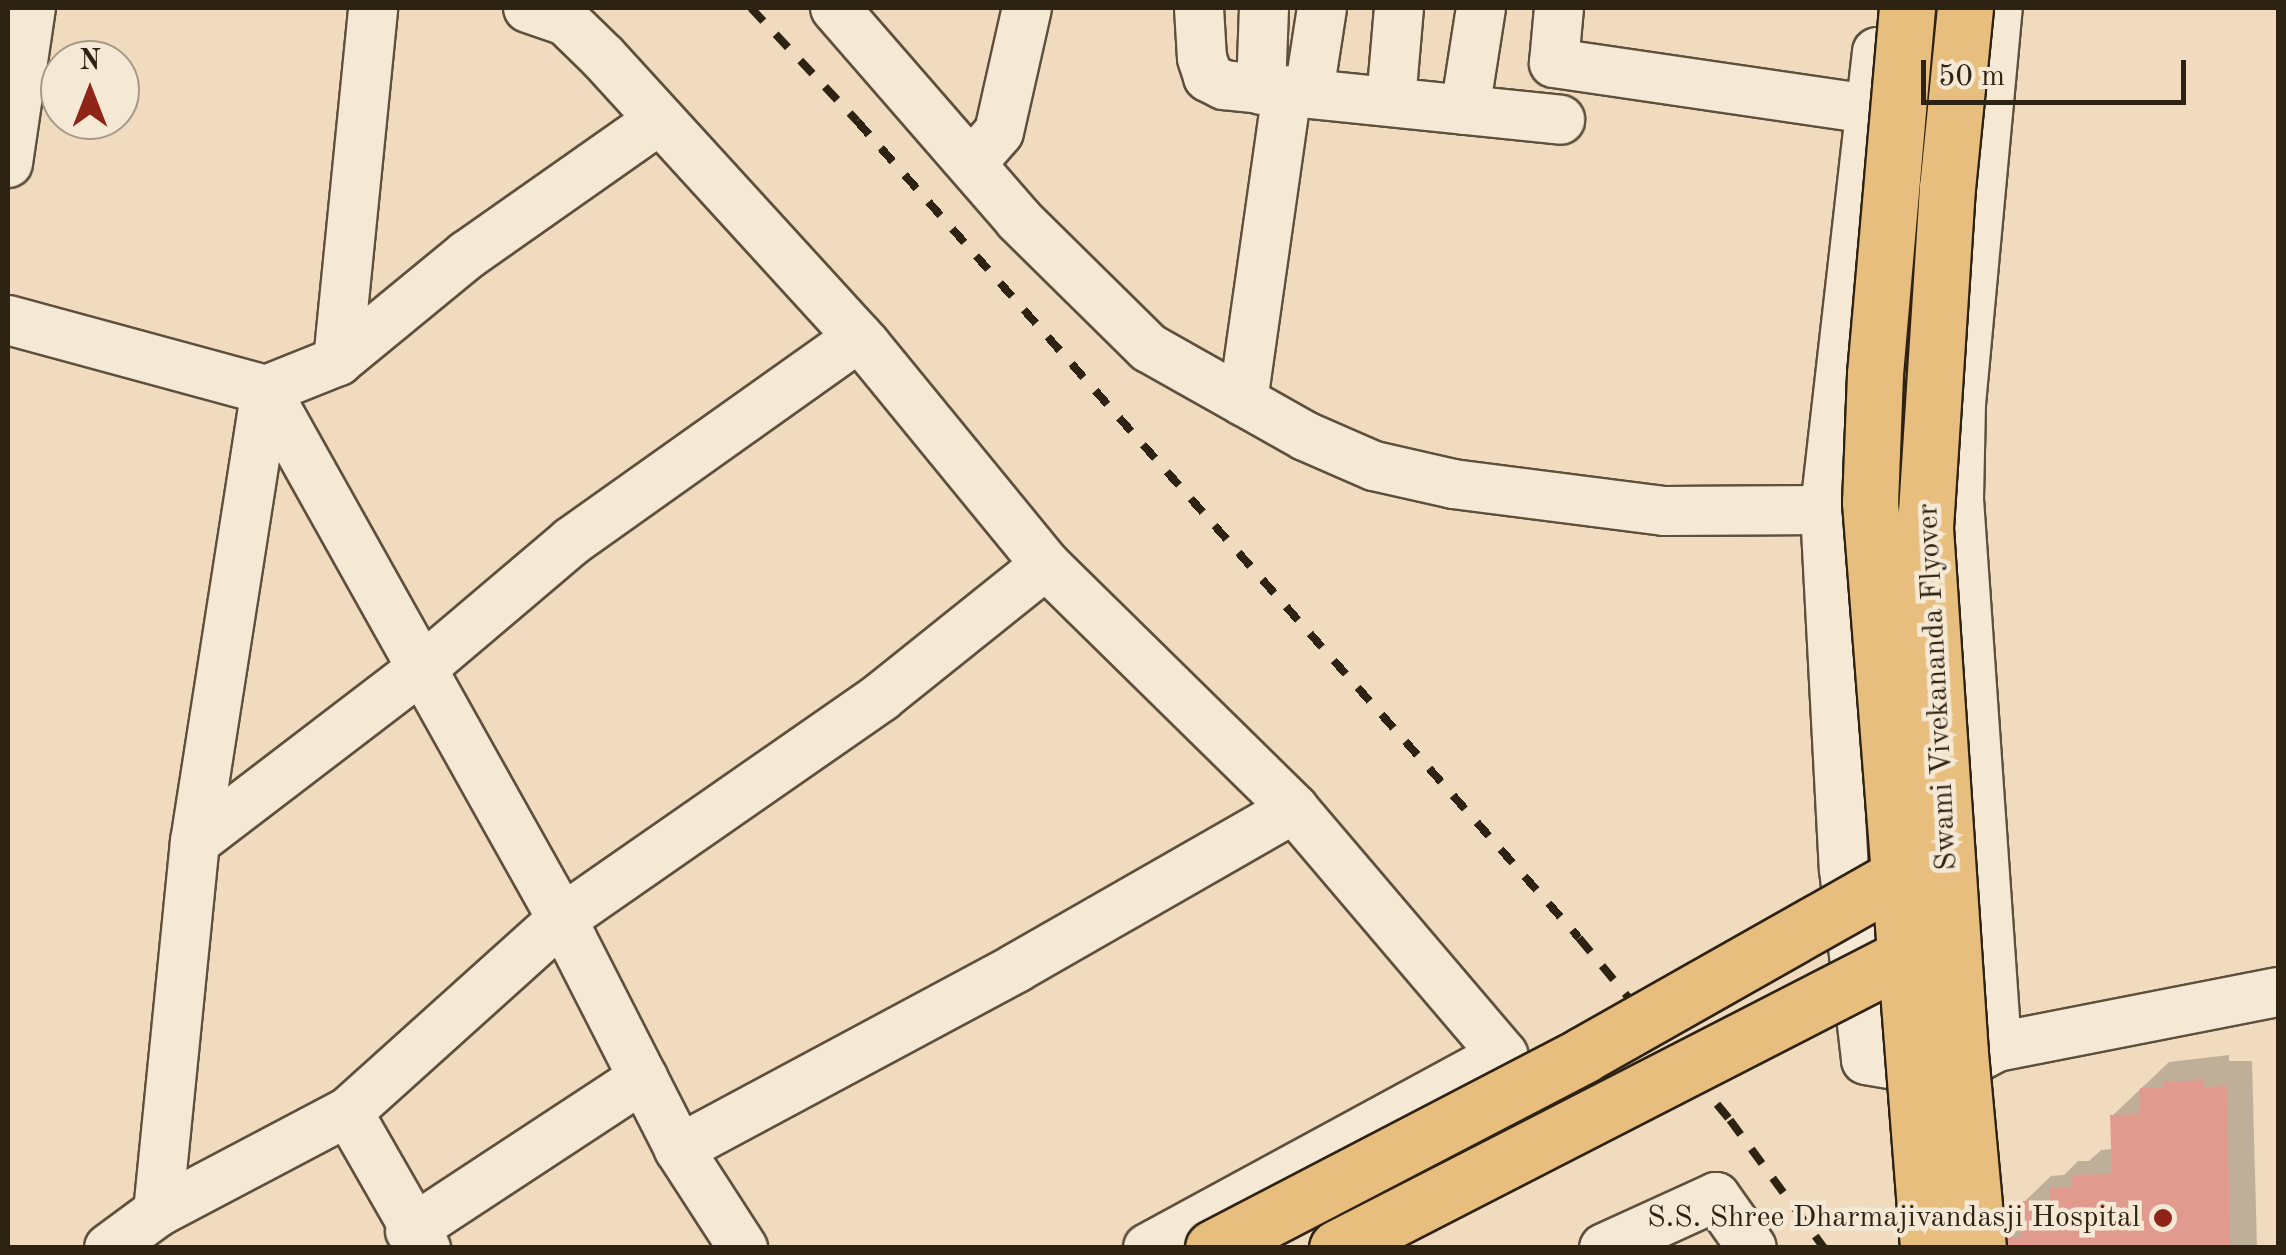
<!DOCTYPE html>
<style>
body{margin:0}
#map{position:relative;width:2286px;height:1255px;overflow:hidden;background:#f0dbbe;font-family:"Old Standard TT",serif}
div>[style]{position:absolute}
[style*='--x']{left:calc(var(--x)*1px);top:calc(var(--y)*1px);width:calc(var(--w)*1px);rotate:calc(var(--a)*1deg)}
.shadow>*{inset:0;background:#0003}
.building>*{inset:0;background:#e19b8e}
.roads{filter:drop-shadow(2px 0 #5e503d) drop-shadow(-2px 0 #5e503d) drop-shadow(0 2px #5e503d) drop-shadow(0 -2px #5e503d)}
.minor>*{height:48px;margin:-24px;padding:0 24px;transform-origin:24px;border-radius:24px;background:#f5e8d5}
.rail>*{height:8px;margin-top:-4px;transform-origin:0;background:repeating-linear-gradient(90deg,#2e2212 0 18px,transparent 0 36px)}
.bridges{filter:drop-shadow(2px 0 #2e2212) drop-shadow(-2px 0 #2e2212) drop-shadow(0 2px #2e2212) drop-shadow(0 -2px #2e2212)}
.major-bridge>*{height:55px;margin:-27.5px;padding:0 27.5px;transform-origin:27.5px;border-radius:27.5px;background:#e8be7f}
.dots>*{width:28px;height:28px;translate:-50% -50%;box-sizing:border-box;border:5px solid #f5e8d5;border-radius:50%}
span{translate:-50% -50%;white-space:nowrap;text-align:center;line-height:1.15;-webkit-text-stroke:9px #f5e8d5;paint-order:stroke}
.street-label{font-size:30px;color:#2e2212}
.poi-label{font-size:30px;color:#2e2212}
.right{translate:-100% -50%;text-align:right}
.frame{position:absolute;inset:0;border:10px solid #2e2212;pointer-events:none}
.north{position:absolute;left:40px;top:40px;width:100px;height:100px;box-sizing:border-box;background:#f5e8d5;border:2px solid #a59987;border-radius:50%;rotate:0deg;font-size:28px;font-weight:700;line-height:40px;text-align:center;color:#2e2212}
.north::after{content:'';display:block;margin:auto;width:35px;height:45px;background:#8f2418;clip-path:polygon(50% 0,100% 100%,50% 72%,0 100%)}
.scale{position:absolute;left:1921px;top:60px;width:265px;height:45px;box-sizing:border-box;border:5px solid #2e2212;border-top:0;padding-left:12px;font-size:30px;line-height:35px;white-space:nowrap;color:#2e2212;-webkit-text-stroke:8px #f5e8d5;paint-order:stroke}
</style>
<div id="map">
<div class="shadow">
<div style="clip-path:polygon(2229px 1055px,2229px 1061px,2252px 1061px,2257px 1248px,2008px 1248px,2008px 1239px,2024px 1223px,2024px 1202px,2051px 1176px,2064px 1175px,2078px 1161px,2089px 1161px,2101px 1150px,2113px 1149px,2112px 1116px,2169px 1062px)"></div>
</div>
<div class="building">
<div style="clip-path:polygon(2203px 1080px,2203px 1087px,2227px 1086px,2230px 1248px,2006px 1248px,2006px 1238px,2022px 1238px,2022px 1201px,2050px 1201px,2049px 1187px,2072px 1187px,2072px 1175px,2112px 1174px,2110px 1115px,2140px 1114px,2140px 1088px,2164px 1087px,2164px 1082px)"></div>
</div>
<div class="roads">
<div class="minor">
<div style="--x:528;--y:8;--w:40;--a:18.9"></div>
<div style="--x:566;--y:21;--w:52;--a:44.2"></div>
<div style="--x:603;--y:57;--w:390;--a:47.6"></div>
<div style="--x:866;--y:345;--w:284;--a:50.7"></div>
<div style="--x:1046;--y:565;--w:348;--a:44.5"></div>
<div style="--x:1294;--y:809;--w:323;--a:49.6"></div>
<div style="--x:1503;--y:1055;--w:404;--a:151.5"></div>
<div style="--x:835;--y:8;--w:281;--a:49"></div>
<div style="--x:1019;--y:220;--w:182;--a:44.6"></div>
<div style="--x:1149;--y:348;--w:179;--a:29.4"></div>
<div style="--x:1305;--y:436;--w:75;--a:23.5"></div>
<div style="--x:1374;--y:466;--w:81;--a:12.8"></div>
<div style="--x:1453;--y:484;--w:213;--a:7.3"></div>
<div style="--x:1664;--y:511;--w:161;--a:-0.4"></div>
<div style="--x:1825;--y:510;--w:134;--a:-4.7"></div>
<div style="--x:1199;--y:8;--w:50;--a:86.6"></div>
<div style="--x:1202;--y:58;--w:20;--a:72"></div>
<div style="--x:1208;--y:77;--w:18;--a:27"></div>
<div style="--x:1224;--y:85;--w:338;--a:5.9"></div>
<div style="--x:1559;--y:8;--w:55;--a:95.2"></div>
<div style="--x:1554;--y:63;--w:320;--a:8.3"></div>
<div style="--x:1877;--y:52;--w:461;--a:96.5"></div>
<div style="--x:1825;--y:510;--w:360;--a:87"></div>
<div style="--x:1844;--y:869;--w:192;--a:83.4"></div>
<div style="--x:1866;--y:1060;--w:66;--a:9.6"></div>
<div style="--x:1931;--y:1071;--w:45;--a:-15.6"></div>
<div style="--x:1974;--y:1059;--w:26;--a:-28"></div>
<div style="--x:1997;--y:1047;--w:286;--a:-11.1"></div>
<div style="--x:1261;--y:90;--w:82;--a:-87.9"></div>
<div style="--x:1309;--y:92;--w:85;--a:-81.2"></div>
<div style="--x:1391;--y:101;--w:93;--a:-85.1"></div>
<div style="--x:1465;--y:110;--w:103;--a:-81.1"></div>
<div style="--x:964;--y:156;--w:22;--a:-21"></div>
<div style="--x:985;--y:148;--w:21;--a:-49"></div>
<div style="--x:999;--y:132;--w:127;--a:-77.3"></div>
<div style="--x:8;--y:163;--w:157;--a:-81.6"></div>
<div style="--x:8;--y:320;--w:267;--a:15.2"></div>
<div style="--x:266;--y:390;--w:78;--a:-21.9"></div>
<div style="--x:338;--y:361;--w:355;--a:-84.3"></div>
<div style="--x:338;--y:361;--w:167;--a:-39.4"></div>
<div style="--x:467;--y:255;--w:235;--a:-35.1"></div>
<div style="--x:266;--y:390;--w:606;--a:60.77"></div>
<div style="--x:562;--y:919;--w:258;--a:63"></div>
<div style="--x:679;--y:1149;--w:118;--a:57.1"></div>
<div style="--x:1243;--y:401;--w:314;--a:-81.9"></div>
<div style="--x:195;--y:842;--w:283;--a:-37.4"></div>
<div style="--x:420;--y:670;--w:199;--a:-40.3"></div>
<div style="--x:572;--y:541;--w:352;--a:-35.4"></div>
<div style="--x:1997;--y:1047;--w:549;--a:-93.97"></div>
<div style="--x:1959;--y:499;--w:95;--a:-88.8"></div>
<div style="--x:1961;--y:404;--w:398;--a:-84.7"></div>
<div style="--x:348;--y:1112;--w:157;--a:60.2"></div>
<div style="--x:679;--y:1149;--w:383;--a:-28.2"></div>
<div style="--x:1016;--y:968;--w:320;--a:-29.8"></div>
<div style="--x:158;--y:1212;--w:372;--a:-84.3"></div>
<div style="--x:195;--y:842;--w:458;--a:-81.1"></div>
<div style="--x:410;--y:1231;--w:279;--a:-33.3"></div>
<div style="--x:109;--y:1248;--w:61;--a:-36.3"></div>
<div style="--x:158;--y:1212;--w:215;--a:-27.8"></div>
<div style="--x:348;--y:1112;--w:288;--a:-42"></div>
<div style="--x:562;--y:919;--w:389;--a:-34.8"></div>
<div style="--x:881;--y:697;--w:211;--a:-38.7"></div>
<div style="--x:1604;--y:1248;--w:123;--a:-24.5"></div>
<div style="--x:1716;--y:1197;--w:62;--a:54.8"></div>
</div>
</div>
<div class="rail">
<div style="--x:751;--y:8;--w:155;--a:46.8"></div>
<div style="--x:857;--y:121;--w:1090;--a:48.53"></div>
<div style="--x:1579;--y:938;--w:236;--a:50.3"></div>
<div style="--x:1730;--y:1120;--w:159;--a:53.7"></div>
</div>
<div class="bridges">
<div class="major-bridge">
<div style="--x:1907;--y:8;--w:367;--a:95"></div>
<div style="--x:1875;--y:374;--w:128;--a:92.2"></div>
<div style="--x:1870;--y:502;--w:748;--a:85.55"></div>
<div style="--x:1965;--y:8;--w:180;--a:95.7"></div>
<div style="--x:1947;--y:187;--w:342;--a:93.7"></div>
<div style="--x:1925;--y:528;--w:527;--a:86.19"></div>
<div style="--x:1960;--y:1054;--w:195;--a:84.7"></div>
<div style="--x:1213;--y:1248;--w:417;--a:-27.5"></div>
<div style="--x:1583;--y:1055;--w:361;--a:-29.5"></div>
<div style="--x:1337;--y:1248;--w:640;--a:-27.17"></div>
</div>
</div>
<div class="dots">
<div style="left:2163px;top:1218px;background:#8f2418"></div>
</div>
<div class="street-label">
<span style="left:1938px;top:687px;rotate:-93deg">Swami Vivekananda Flyover</span>
</div>
<div class="poi-label">
<span class="right" style="left:2140px;top:1218px">S.S. Shree Dharmajivandasji Hospital</span>
</div>
<div class="frame"></div>
<div class="north">N</div>
<div class="scale">50 m</div>
</div>
